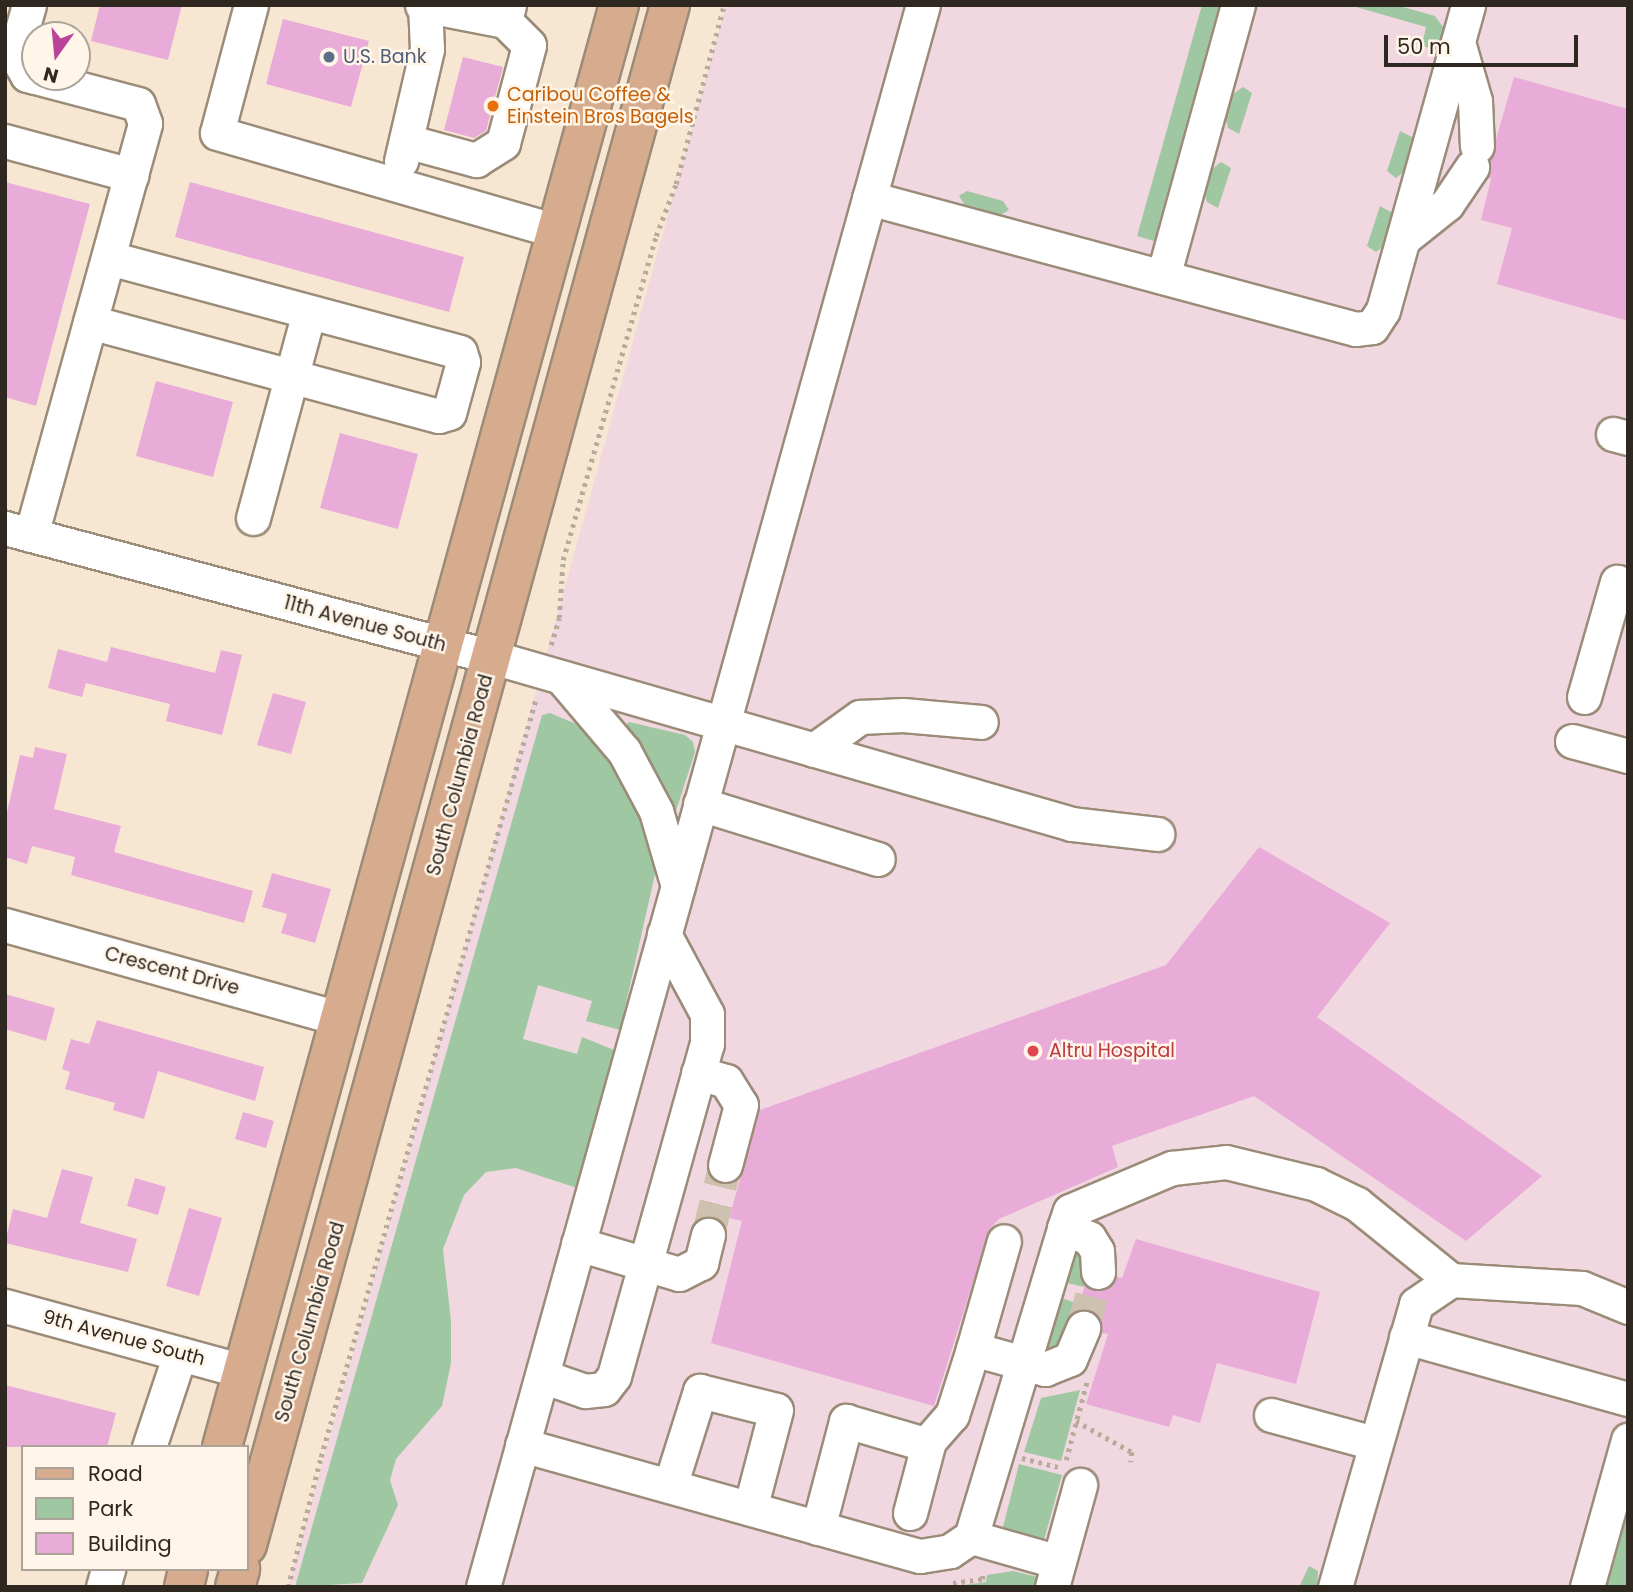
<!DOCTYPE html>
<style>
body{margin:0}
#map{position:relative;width:1633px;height:1592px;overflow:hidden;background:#f7e7d2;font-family:Poppins,sans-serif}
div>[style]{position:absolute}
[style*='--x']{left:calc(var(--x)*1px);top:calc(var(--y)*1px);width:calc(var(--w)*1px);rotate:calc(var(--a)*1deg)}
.medical>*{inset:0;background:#f1d8e0}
.green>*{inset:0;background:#9ec7a2}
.building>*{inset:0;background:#e9acd8}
.minor-tunnel>*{height:33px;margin-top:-16.5px;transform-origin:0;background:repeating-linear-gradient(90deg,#cfc1af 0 33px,transparent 0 50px)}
.path>*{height:4.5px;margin-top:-2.25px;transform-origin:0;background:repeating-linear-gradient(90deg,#b8ab9b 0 3.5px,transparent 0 8.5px)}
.roads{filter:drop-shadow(2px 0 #9b8c79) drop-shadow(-2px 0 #9b8c79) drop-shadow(0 2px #9b8c79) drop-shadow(0 -2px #9b8c79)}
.minor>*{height:33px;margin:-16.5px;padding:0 16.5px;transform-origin:16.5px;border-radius:16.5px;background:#fff}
.major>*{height:38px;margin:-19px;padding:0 19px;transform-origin:19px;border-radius:19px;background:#d7ab8d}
.dots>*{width:19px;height:19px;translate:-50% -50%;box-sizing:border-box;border:4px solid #fff5e9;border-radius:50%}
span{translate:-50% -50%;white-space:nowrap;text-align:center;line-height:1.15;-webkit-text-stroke:5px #fff5e9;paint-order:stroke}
.service-label{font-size:19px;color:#4e5e75}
.left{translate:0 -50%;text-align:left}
.food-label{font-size:19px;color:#c56008}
.street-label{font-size:19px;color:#2e2821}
.health-label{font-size:19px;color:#be3a42}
.frame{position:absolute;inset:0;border:7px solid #2e2821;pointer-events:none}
.legend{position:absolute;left:21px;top:1445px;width:228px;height:126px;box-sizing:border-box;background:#fff5e9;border:2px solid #aba399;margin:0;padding:9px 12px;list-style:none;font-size:21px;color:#2e2821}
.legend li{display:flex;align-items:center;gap:14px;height:35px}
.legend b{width:35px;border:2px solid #aba399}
.north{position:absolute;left:21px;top:21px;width:70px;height:70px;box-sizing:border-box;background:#fff5e9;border:2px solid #aba399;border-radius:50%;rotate:195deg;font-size:19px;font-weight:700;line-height:28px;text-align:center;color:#2e2821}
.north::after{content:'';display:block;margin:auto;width:24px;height:32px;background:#bb4398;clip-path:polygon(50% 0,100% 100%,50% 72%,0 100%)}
.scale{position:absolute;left:1384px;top:35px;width:194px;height:32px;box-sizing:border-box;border:4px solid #2e2821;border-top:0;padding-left:9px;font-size:21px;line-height:24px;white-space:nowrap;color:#2e2821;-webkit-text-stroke:5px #fff5e9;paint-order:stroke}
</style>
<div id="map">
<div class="medical">
<div style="clip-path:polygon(726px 5px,1628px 5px,1628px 1587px,288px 1587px)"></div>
</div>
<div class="green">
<div style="clip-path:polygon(1202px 5px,1219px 5px,1154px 241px,1137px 236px)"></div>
<div style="clip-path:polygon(1349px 5px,1396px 5px,1435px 16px,1444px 28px,1437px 50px,1422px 46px,1426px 27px)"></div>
<div style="clip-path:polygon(1243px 87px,1252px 93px,1239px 134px,1228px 128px,1226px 120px,1233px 94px)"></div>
<div style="clip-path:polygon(1400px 131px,1412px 137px,1413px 144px,1405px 171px,1396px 178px,1387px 171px)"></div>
<div style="clip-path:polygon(1221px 162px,1231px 168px,1218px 208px,1207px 202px,1205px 195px,1212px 169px)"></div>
<div style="clip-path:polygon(967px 191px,1003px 201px,1009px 210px,999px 216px,966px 207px,959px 196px)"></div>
<div style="clip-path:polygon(1380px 206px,1391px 212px,1393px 219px,1385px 245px,1376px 252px,1367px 246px)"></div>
<div style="clip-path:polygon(550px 713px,574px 723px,606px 751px,632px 787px,653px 853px,655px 874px,620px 1030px,586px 1021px,592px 1001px,538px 985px,523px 1039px,577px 1054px,582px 1037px,614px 1050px,577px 1188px,516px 1168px,486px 1172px,464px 1195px,443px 1249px,451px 1321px,451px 1363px,442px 1406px,396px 1459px,390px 1480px,398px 1505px,362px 1583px,295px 1587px,542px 715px)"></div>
<div style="clip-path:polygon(629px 722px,685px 735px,693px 742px,695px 752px,674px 817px,622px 728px)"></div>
<div style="clip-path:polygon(1077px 1248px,1089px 1270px,1084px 1287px,1063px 1282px,1070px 1252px)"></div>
<div style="clip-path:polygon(1058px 1297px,1079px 1304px,1065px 1349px,1049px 1352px,1044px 1342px)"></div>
<div style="clip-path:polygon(1080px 1390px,1061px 1461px,1024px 1452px,1041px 1398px)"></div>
<div style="clip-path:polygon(1019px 1464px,1062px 1475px,1044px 1540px,1003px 1527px)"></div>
<div style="clip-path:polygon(1628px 1480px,1628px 1587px,1598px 1587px)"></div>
<div style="clip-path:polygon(1309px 1566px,1318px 1571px,1317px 1587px,1299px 1587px)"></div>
<div style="clip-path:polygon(1013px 1571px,1038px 1577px,1040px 1587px,950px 1587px,986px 1582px,987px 1575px)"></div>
</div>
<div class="building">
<div style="clip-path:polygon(100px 5px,182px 5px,168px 60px,91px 41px)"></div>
<div style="clip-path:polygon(283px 19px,369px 41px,351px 107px,266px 84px)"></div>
<div style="clip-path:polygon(463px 57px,503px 67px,486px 131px,474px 138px,444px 130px)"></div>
<div style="clip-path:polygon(1514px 77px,1628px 109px,1628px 321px,1497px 284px,1512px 228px,1481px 220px,1491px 179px,1488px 178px,1490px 160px)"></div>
<div style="clip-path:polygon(5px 182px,90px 204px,36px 406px,5px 397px)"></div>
<div style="clip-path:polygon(190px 182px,464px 257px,449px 312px,175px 237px)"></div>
<div style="clip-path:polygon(156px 381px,233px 402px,213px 477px,136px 456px)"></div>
<div style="clip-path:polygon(340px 433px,418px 454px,398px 529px,320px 508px)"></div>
<div style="clip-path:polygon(111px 647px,215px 673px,221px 650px,242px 655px,222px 735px,166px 721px,170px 704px,86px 683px,82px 697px,48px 688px,58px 649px,107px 662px)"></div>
<div style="clip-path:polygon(273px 693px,306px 702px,291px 754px,257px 745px)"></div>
<div style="clip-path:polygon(35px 747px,67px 754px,54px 809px,121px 826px,114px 852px,253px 891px,244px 923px,71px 875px,75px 857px,32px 846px,27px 864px,5px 857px,5px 821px,20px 755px,33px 758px)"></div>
<div style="clip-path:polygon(1259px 847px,1390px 923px,1317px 1017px,1542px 1176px,1466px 1241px,1254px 1096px,1112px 1146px,1118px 1167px,999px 1219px,990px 1228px,934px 1406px,711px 1343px,742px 1221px,729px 1218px,760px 1110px,1166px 965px)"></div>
<div style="clip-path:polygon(272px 873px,331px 889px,315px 943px,281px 933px,287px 914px,262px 907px)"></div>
<div style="clip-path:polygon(5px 994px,55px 1008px,46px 1041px,5px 1029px)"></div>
<div style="clip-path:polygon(97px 1020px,264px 1067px,255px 1101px,158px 1071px,144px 1119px,113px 1110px,115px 1103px,65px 1089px,70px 1072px,62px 1069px,71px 1039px,89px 1044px)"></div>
<div style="clip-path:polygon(243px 1112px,274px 1121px,266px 1148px,235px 1139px)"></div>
<div style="clip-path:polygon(62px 1169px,93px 1177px,80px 1223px,137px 1239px,128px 1272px,5px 1243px,13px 1209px,47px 1218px)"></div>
<div style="clip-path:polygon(135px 1178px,166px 1187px,158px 1215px,127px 1206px)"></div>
<div style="clip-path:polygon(189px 1208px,222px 1218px,199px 1296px,166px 1286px)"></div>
<div style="clip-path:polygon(1136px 1239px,1320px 1292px,1296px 1384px,1217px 1363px,1200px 1423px,1173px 1415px,1169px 1427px,1086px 1404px,1108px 1334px,1101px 1333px,1099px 1317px,1091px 1311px,1077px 1310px,1085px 1285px,1100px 1291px,1109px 1288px,1116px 1277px,1122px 1278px)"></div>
<div style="clip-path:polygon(5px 1385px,116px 1413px,107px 1447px,5px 1447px)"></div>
</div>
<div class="minor-tunnel">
<div style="--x:708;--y:1235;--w:72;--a:-76.3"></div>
<div style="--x:1083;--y:1328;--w:58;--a:-75"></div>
</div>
<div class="path">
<div style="--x:551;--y:645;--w:28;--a:-73"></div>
<div style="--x:559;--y:618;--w:58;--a:-86.1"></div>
<div style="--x:563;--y:560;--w:337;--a:-74"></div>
<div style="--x:656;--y:236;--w:56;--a:-69"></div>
<div style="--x:676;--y:184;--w:185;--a:-75"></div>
<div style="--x:1076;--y:1421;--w:64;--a:29"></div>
<div style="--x:1132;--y:1452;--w:10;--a:96"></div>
<div style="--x:1022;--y:1458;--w:37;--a:14"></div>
<div style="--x:1066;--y:1460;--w:82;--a:-75.1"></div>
<div style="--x:953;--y:1583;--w:29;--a:-8"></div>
<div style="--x:982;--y:1579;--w:8;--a:-76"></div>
<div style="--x:288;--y:1587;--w:134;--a:-75.8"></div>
<div style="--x:321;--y:1457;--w:789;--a:-74.18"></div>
</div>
<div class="roads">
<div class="minor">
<div style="--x:29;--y:5;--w:51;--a:105.9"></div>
<div style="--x:15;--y:54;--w:24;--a:60"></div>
<div style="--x:27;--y:75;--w:8;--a:14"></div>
<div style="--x:251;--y:5;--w:132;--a:104.9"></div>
<div style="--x:217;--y:133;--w:353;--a:16.1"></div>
<div style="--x:422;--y:5;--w:85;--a:10.9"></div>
<div style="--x:1458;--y:42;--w:61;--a:73.9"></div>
<div style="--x:1475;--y:101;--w:45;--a:87.5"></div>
<div style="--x:5;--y:141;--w:131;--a:15.1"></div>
<div style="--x:406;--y:141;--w:73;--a:15.2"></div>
<div style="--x:476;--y:160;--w:32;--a:-32"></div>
<div style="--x:503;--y:143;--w:101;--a:-75.1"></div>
<div style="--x:529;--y:45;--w:34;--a:-135"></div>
<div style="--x:505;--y:21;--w:16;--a:-76"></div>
<div style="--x:401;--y:161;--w:115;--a:-76.9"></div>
<div style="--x:427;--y:49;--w:44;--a:-92.6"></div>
<div style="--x:869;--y:198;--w:504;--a:15.06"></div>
<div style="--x:1356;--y:329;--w:16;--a:-7"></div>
<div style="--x:1372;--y:327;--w:20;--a:-57"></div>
<div style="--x:1383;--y:310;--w:317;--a:-74.4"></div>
<div style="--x:1403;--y:239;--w:56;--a:-38.5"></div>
<div style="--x:1447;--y:204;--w:45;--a:-56"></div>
<div style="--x:1163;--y:277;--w:282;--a:-74.6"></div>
<div style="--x:90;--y:322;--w:361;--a:15.1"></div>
<div style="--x:439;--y:416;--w:10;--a:-17"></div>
<div style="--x:449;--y:413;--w:53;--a:-74.6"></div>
<div style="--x:463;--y:362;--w:10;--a:-107"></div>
<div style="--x:460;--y:352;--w:364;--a:-165"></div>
<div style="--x:1613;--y:434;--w:16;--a:15"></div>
<div style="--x:253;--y:518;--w:213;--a:-74.8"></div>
<div style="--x:5;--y:528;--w:504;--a:14.84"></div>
<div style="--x:492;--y:657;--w:604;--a:16.06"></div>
<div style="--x:1072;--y:824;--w:86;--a:6.7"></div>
<div style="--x:31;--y:535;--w:427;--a:-74.5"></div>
<div style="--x:145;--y:123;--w:20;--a:-110"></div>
<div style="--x:138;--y:104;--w:106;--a:-165.2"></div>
<div style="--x:562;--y:678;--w:96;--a:49.7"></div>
<div style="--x:624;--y:751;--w:68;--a:61.9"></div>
<div style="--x:656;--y:811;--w:78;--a:73.7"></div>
<div style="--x:1584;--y:697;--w:120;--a:-74"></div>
<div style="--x:1572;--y:741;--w:58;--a:15"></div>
<div style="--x:814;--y:750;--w:57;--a:-35.7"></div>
<div style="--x:860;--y:717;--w:43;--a:-2.7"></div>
<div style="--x:903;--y:715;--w:78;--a:5.1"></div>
<div style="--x:700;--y:804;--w:186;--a:17.2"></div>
<div style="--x:5;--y:925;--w:346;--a:15.6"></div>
<div style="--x:698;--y:1073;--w:29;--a:16"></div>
<div style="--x:726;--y:1081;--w:28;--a:58"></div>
<div style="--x:741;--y:1105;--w:62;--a:104.9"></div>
<div style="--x:1064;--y:1228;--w:18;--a:-71"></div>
<div style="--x:1070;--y:1211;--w:111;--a:-22.9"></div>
<div style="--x:1172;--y:1168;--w:54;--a:-6.3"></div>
<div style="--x:1226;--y:1162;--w:93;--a:13.7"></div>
<div style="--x:1316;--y:1184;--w:46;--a:26"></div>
<div style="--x:1357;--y:1204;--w:121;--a:39"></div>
<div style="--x:578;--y:1244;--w:105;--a:16.5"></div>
<div style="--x:679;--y:1274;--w:25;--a:-27"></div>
<div style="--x:701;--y:1263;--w:29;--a:-76"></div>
<div style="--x:5;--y:1306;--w:246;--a:15.3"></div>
<div style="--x:1406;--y:1337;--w:230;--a:15.6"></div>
<div style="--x:973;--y:1349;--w:112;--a:-74"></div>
<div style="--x:542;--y:1376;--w:46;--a:19.2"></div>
<div style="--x:585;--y:1391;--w:19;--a:-6"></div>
<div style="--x:604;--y:1389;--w:16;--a:-52"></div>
<div style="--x:614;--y:1376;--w:345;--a:-74.4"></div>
<div style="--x:707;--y:1044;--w:30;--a:-90"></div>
<div style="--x:707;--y:1014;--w:91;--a:-118.3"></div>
<div style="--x:1271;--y:1415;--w:107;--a:15.2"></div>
<div style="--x:522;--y:1445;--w:413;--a:15.6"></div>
<div style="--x:920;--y:1556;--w:30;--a:-9"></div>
<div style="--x:950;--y:1551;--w:25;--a:-34"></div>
<div style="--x:971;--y:1537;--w:323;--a:-73.2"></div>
<div style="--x:1064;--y:1228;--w:27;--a:22"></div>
<div style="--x:1089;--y:1238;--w:15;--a:58"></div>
<div style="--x:1097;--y:1251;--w:21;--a:87"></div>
<div style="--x:149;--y:1447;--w:98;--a:-71.6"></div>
<div style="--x:670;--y:1486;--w:100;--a:-72.5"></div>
<div style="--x:700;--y:1391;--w:78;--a:14"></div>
<div style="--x:776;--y:1410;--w:102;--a:104.7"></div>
<div style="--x:910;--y:1513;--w:74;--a:-75.2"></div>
<div style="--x:929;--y:1441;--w:35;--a:-49"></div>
<div style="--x:952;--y:1415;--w:69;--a:-72.3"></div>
<div style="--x:973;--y:1349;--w:75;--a:15.5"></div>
<div style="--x:1045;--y:1369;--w:27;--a:-22"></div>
<div style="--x:1070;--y:1359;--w:34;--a:-67"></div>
<div style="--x:818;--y:1528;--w:111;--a:-75.3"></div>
<div style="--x:846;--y:1421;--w:85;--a:16.3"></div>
<div style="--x:971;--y:1537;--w:91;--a:15.9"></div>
<div style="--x:103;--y:1587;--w:19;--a:-74"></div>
<div style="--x:483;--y:1587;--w:1642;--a:-74.46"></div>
<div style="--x:1052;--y:1587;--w:106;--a:-74.6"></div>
<div style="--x:1335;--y:1587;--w:294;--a:-74"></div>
<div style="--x:1416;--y:1304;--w:42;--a:-34.4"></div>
<div style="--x:1451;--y:1280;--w:131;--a:3.5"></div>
<div style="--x:1582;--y:1288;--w:50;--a:22.4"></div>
<div style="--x:1587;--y:1587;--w:153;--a:-74.4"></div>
</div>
<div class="major">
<div style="--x:222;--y:1447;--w:1496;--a:-74.61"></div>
<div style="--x:247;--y:1545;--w:1597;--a:-74.64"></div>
<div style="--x:184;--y:1587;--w:18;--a:-77"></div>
<div style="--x:235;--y:1587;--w:19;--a:-74"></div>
</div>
</div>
<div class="dots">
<div style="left:329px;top:57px;background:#5c6f8a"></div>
<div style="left:493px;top:106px;background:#e8710a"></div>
<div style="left:1033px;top:1051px;background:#e0444e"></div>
</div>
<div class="service-label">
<span class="left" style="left:343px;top:57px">U.S. Bank</span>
</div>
<div class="food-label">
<span class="left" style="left:507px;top:106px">Caribou Coffee &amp;<br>Einstein Bros Bagels</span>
</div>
<div class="street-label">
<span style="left:365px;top:624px;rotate:15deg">11th Avenue South</span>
<span style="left:460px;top:775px;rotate:-75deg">South Columbia Road</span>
<span style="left:172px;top:971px;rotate:15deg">Crescent Drive</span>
<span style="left:310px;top:1322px;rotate:-74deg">South Columbia Road</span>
<span style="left:124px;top:1338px;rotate:15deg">9th Avenue South</span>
</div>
<div class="health-label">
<span class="left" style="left:1049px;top:1051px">Altru Hospital</span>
</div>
<div class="frame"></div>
<ul class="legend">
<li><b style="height:9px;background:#d7ab8d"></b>Road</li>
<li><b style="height:19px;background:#9ec7a2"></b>Park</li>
<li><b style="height:19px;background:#e9acd8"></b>Building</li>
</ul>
<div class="north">N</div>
<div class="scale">50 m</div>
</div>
